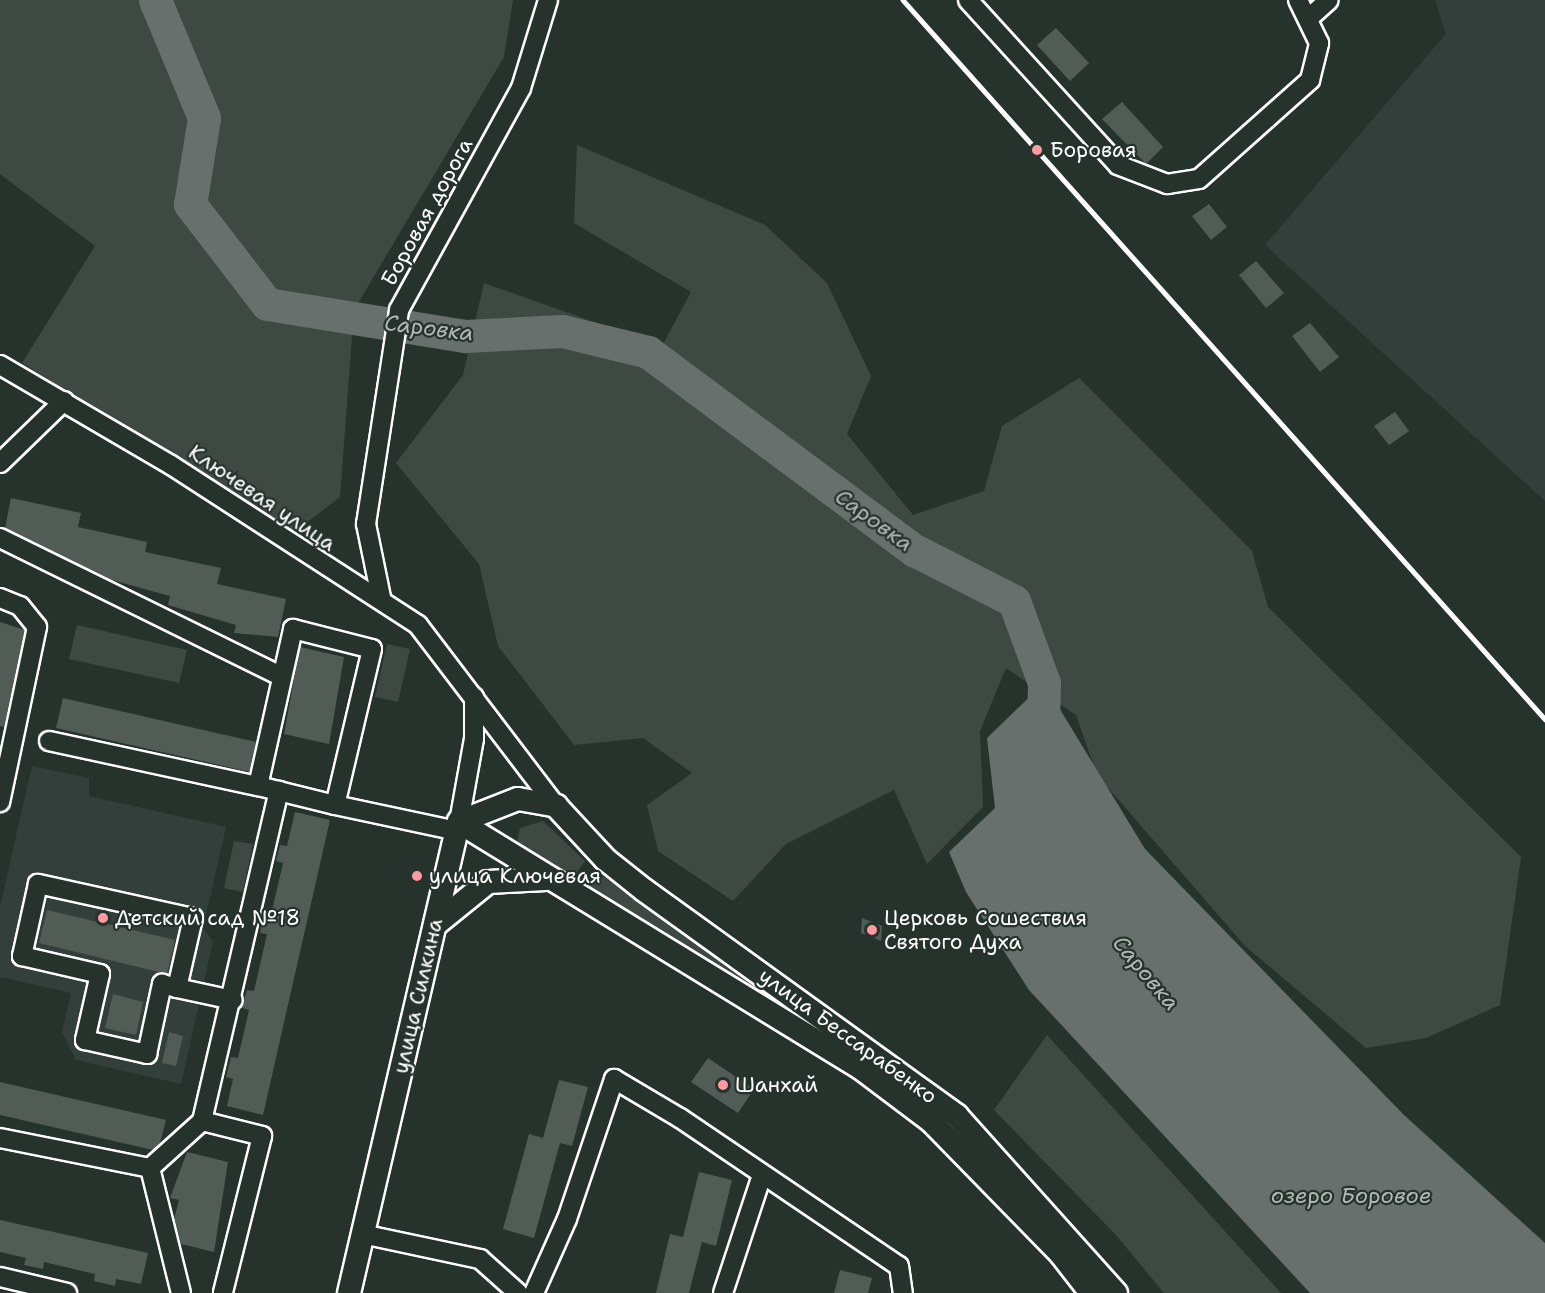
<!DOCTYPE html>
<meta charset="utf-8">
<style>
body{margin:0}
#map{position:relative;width:1545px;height:1293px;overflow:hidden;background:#26332d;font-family:"Shantell Sans",sans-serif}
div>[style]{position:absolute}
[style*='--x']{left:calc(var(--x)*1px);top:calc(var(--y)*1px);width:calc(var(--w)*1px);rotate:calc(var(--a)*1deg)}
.built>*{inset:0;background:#333f3a}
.green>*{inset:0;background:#3e4944}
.water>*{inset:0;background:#67706c}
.river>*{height:33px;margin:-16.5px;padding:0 16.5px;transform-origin:16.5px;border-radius:16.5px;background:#67706c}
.building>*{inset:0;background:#515c57}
.roads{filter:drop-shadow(2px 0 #fff) drop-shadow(-2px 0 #fff) drop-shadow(0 2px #fff) drop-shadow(0 -2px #fff)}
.minor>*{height:18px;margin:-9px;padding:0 9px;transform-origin:9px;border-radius:9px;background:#26332d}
.major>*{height:22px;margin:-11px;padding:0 11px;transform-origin:11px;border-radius:11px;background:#26332d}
.rail>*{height:4.5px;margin:-2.25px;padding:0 2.25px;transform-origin:2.25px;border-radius:2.25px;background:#fff}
.dots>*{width:16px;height:16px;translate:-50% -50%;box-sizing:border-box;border:3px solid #26332d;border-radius:50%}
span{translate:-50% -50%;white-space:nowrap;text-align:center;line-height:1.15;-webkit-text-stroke:4.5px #26332d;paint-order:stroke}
.poi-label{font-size:21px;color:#fff}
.left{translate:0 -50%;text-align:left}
.street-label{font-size:21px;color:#fff}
.water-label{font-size:22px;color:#b3b8b6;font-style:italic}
</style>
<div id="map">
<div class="built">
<div style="clip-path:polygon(1435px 0,1545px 0,1545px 501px,1265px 245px,1446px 34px)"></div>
<div style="clip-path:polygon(32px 766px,89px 778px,89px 796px,226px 827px,203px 928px,213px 941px,181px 1084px,76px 1060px,62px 1032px,71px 993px,0 977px,0 907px)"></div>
</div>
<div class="green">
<div style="clip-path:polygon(0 0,513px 0,504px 57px,354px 310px,340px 497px,292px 534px,22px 363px,95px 246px,0 174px)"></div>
<div style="clip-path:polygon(577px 145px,765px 225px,827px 283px,871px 376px,847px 434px,913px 515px,984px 491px,1002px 426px,1079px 378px,1252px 551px,1268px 607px,1521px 857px,1500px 1005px,1426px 1038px,1366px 1048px,1245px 946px,1097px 775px,1076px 715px,1006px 668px,980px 731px,983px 807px,927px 864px,894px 790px,786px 844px,733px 901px,658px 851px,647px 805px,692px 773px,643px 738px,574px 745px,498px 646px,479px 564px,396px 463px,463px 375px,484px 283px,662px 346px,691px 292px,574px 223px)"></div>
<div style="clip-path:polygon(77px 625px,187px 650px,179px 683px,69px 659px)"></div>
<div style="clip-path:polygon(387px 644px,410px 649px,398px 702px,375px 697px)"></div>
<div style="clip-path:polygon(543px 821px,585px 861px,569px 884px,516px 846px,520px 828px)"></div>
<div style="clip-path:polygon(234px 841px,253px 844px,243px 892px,224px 888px)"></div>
<div style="clip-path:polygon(597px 873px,667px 916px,861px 1059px,584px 893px)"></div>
<div style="clip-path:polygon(1047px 1035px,1281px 1293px,1164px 1293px,1116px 1235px,994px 1110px)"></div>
</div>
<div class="water">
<div style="clip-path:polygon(1044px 683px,1145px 849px,1404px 1115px,1545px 1243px,1545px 1293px,1310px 1293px,1029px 990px,966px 892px,949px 852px,995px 808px,987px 738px)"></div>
</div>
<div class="river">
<div style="--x:155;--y:0;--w:128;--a:67.4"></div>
<div style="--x:204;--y:118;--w:87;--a:99.2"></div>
<div style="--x:190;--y:204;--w:126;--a:52.4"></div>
<div style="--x:267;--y:304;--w:201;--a:9.2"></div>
<div style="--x:465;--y:336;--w:97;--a:-3"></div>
<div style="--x:562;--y:331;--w:89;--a:13.7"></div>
<div style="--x:648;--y:352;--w:332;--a:36.7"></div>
<div style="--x:914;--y:550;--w:112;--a:27"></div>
<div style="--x:1014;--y:601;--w:87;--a:69.9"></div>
<div style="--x:1044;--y:683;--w:45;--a:91.3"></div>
</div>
<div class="building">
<div style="clip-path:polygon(1056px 28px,1089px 63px,1070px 81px,1037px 45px)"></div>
<div style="clip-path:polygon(1122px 102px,1163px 147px,1146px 164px,1102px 119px)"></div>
<div style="clip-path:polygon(1209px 204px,1227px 227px,1211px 240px,1192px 216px)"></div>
<div style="clip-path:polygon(1256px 261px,1284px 293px,1266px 308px,1239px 275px)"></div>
<div style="clip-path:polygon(1310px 323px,1339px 357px,1320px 372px,1292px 336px)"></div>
<div style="clip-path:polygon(1395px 412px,1409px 431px,1389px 445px,1374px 426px)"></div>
<div style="clip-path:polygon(11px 498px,81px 513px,78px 527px,147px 542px,145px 552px,221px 568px,217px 584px,286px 599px,278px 637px,234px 633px,236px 625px,168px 605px,170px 596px,112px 580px,5px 528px)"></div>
<div style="clip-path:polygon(0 622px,25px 630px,4px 727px,0 726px)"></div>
<div style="clip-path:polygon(300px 647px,344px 657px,329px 744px,284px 734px)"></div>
<div style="clip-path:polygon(63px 698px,256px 742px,250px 772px,56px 728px)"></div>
<div style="clip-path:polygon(295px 812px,330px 820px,263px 1115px,227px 1106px,233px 1079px,226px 1077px,231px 1057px,238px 1058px,249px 1010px,242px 1008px,247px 990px,254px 991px,267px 934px,260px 933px,264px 914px,271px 915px,283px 863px,276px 861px,280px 845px,287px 846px)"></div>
<div style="clip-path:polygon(47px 910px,175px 940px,167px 974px,39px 943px)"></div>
<div style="clip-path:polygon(862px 918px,882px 926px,881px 941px,861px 933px)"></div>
<div style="clip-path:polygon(113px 994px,143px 1002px,136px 1035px,105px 1028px)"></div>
<div style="clip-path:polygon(169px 1032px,183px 1036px,176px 1066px,162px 1063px)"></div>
<div style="clip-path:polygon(708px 1058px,754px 1089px,738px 1113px,691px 1082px)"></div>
<div style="clip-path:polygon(559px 1080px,588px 1087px,572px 1146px,560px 1143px,534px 1238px,503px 1229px,529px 1134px,543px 1138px)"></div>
<div style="clip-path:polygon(0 1082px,166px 1120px,160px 1143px,153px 1150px,0 1115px)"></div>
<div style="clip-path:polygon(187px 1152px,228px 1162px,214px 1252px,181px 1244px,174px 1219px,179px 1200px,170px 1198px)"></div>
<div style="clip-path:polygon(699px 1172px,732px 1180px,716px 1246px,702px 1242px,689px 1293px,656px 1293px,670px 1234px,683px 1237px)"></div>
<div style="clip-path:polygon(0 1220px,148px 1253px,141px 1284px,116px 1279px,115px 1286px,94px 1281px,95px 1274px,44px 1262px,43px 1269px,24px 1265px,26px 1258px,0 1252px)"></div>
<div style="clip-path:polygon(840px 1270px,872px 1278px,868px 1293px,834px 1293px)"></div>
</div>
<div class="roads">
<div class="minor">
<div style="--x:968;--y:0;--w:223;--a:47.7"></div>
<div style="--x:1118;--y:165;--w:53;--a:21.2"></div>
<div style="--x:1167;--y:184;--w:32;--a:-9"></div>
<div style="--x:1199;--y:179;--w:149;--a:-41.7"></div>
<div style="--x:1310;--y:80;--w:38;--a:-76"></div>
<div style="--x:1319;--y:43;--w:48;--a:-116"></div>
<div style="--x:1310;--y:17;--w:25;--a:-42"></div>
<div style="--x:0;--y:365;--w:198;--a:30.3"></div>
<div style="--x:171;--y:465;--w:294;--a:32.9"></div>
<div style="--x:418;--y:625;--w:228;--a:52.7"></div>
<div style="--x:0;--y:463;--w:89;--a:-44.1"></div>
<div style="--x:0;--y:538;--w:313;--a:26.2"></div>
<div style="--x:381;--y:597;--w:75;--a:-101.6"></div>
<div style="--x:366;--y:524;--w:217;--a:-81.2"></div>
<div style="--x:399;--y:310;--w:253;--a:-61.2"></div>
<div style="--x:521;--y:88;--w:92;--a:-72.9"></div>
<div style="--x:0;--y:598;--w:22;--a:22"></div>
<div style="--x:20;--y:606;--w:27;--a:51"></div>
<div style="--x:37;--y:627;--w:179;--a:101.9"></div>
<div style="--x:293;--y:629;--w:81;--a:14.2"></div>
<div style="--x:372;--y:649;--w:160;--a:103.3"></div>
<div style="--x:335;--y:805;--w:79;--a:-166.1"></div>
<div style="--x:258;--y:786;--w:161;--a:-77.4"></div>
<div style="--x:49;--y:741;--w:214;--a:12.2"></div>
<div style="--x:335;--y:805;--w:125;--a:12"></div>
<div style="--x:459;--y:822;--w:84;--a:-79.8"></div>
<div style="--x:474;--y:739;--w:42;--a:-90"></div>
<div style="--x:177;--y:988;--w:72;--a:-77.1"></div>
<div style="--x:193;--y:918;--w:159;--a:-167.6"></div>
<div style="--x:38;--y:884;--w:74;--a:102.5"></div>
<div style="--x:22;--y:956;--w:80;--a:13"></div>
<div style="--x:100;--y:974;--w:68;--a:102.8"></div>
<div style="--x:85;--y:1040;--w:64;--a:12.7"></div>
<div style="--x:147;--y:1054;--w:72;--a:-77.9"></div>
<div style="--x:162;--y:984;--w:16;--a:15"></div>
<div style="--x:177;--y:988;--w:57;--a:12.1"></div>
<div style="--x:202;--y:1121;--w:62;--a:14"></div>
<div style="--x:262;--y:1136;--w:162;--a:104"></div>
<div style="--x:0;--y:1138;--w:153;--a:11.3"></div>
<div style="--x:150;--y:1168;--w:129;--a:76.1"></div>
<div style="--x:150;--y:1168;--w:70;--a:-42.1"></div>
<div style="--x:202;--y:1121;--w:339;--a:-76.9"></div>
<div style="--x:362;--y:1234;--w:121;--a:12"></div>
<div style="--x:480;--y:1259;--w:51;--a:41.8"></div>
<div style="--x:0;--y:1277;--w:69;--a:13.4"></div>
<div style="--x:534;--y:1293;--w:81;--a:-66"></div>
<div style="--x:567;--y:1219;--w:148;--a:-71.4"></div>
<div style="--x:614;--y:1079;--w:77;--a:30.6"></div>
<div style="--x:680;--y:1118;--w:264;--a:34.1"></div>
<div style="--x:899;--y:1266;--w:27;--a:82"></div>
<div style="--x:723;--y:1293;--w:124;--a:-71.7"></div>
</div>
<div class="major">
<div style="--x:459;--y:822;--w:63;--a:-21.3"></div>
<div style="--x:518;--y:799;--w:39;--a:10"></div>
<div style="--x:556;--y:806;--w:72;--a:47.2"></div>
<div style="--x:605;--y:859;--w:50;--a:38.5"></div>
<div style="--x:644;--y:890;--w:386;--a:35.8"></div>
<div style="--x:957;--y:1116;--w:238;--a:48.1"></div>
<div style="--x:459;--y:822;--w:473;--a:31.5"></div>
<div style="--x:862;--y:1069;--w:86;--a:37"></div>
<div style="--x:931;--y:1121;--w:185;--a:45.7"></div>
<div style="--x:1060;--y:1253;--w:51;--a:52.2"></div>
<div style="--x:435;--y:925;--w:68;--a:-39.1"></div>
<div style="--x:488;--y:882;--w:58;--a:-3"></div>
<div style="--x:349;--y:1293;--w:484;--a:-76.9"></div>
</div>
</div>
<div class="rail">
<div style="--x:903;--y:0;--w:964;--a:48.24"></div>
</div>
<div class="dots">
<div style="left:1037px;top:150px;background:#ff9aa2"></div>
<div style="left:417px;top:876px;background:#ff9aa2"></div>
<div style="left:103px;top:918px;background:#ff9aa2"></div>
<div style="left:872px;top:930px;background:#ff9aa2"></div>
<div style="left:723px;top:1085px;background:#ff9aa2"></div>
</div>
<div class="poi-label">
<span class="left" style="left:1050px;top:150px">Боровая</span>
<span class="left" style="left:429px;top:876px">улица Ключевая</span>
<span class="left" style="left:115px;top:918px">Детский сад №18</span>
<span class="left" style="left:884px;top:930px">Церковь Сошествия<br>Святого Духа</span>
<span class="left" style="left:735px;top:1085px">Шанхай</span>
</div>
<div class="street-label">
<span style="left:427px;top:212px;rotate:-61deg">Боровая дорога</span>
<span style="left:262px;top:498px;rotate:34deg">Ключевая улица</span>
<span style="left:418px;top:996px;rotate:-77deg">улица Силкина</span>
<span style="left:848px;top:1036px;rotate:36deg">улица Бессарабенко</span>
</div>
<div class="water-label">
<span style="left:429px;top:328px;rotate:7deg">Саровка</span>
<span style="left:874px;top:520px;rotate:36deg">Саровка</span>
<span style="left:1146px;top:973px;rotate:50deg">Саровка</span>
<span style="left:1351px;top:1196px">озеро Боровое</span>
</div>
</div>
